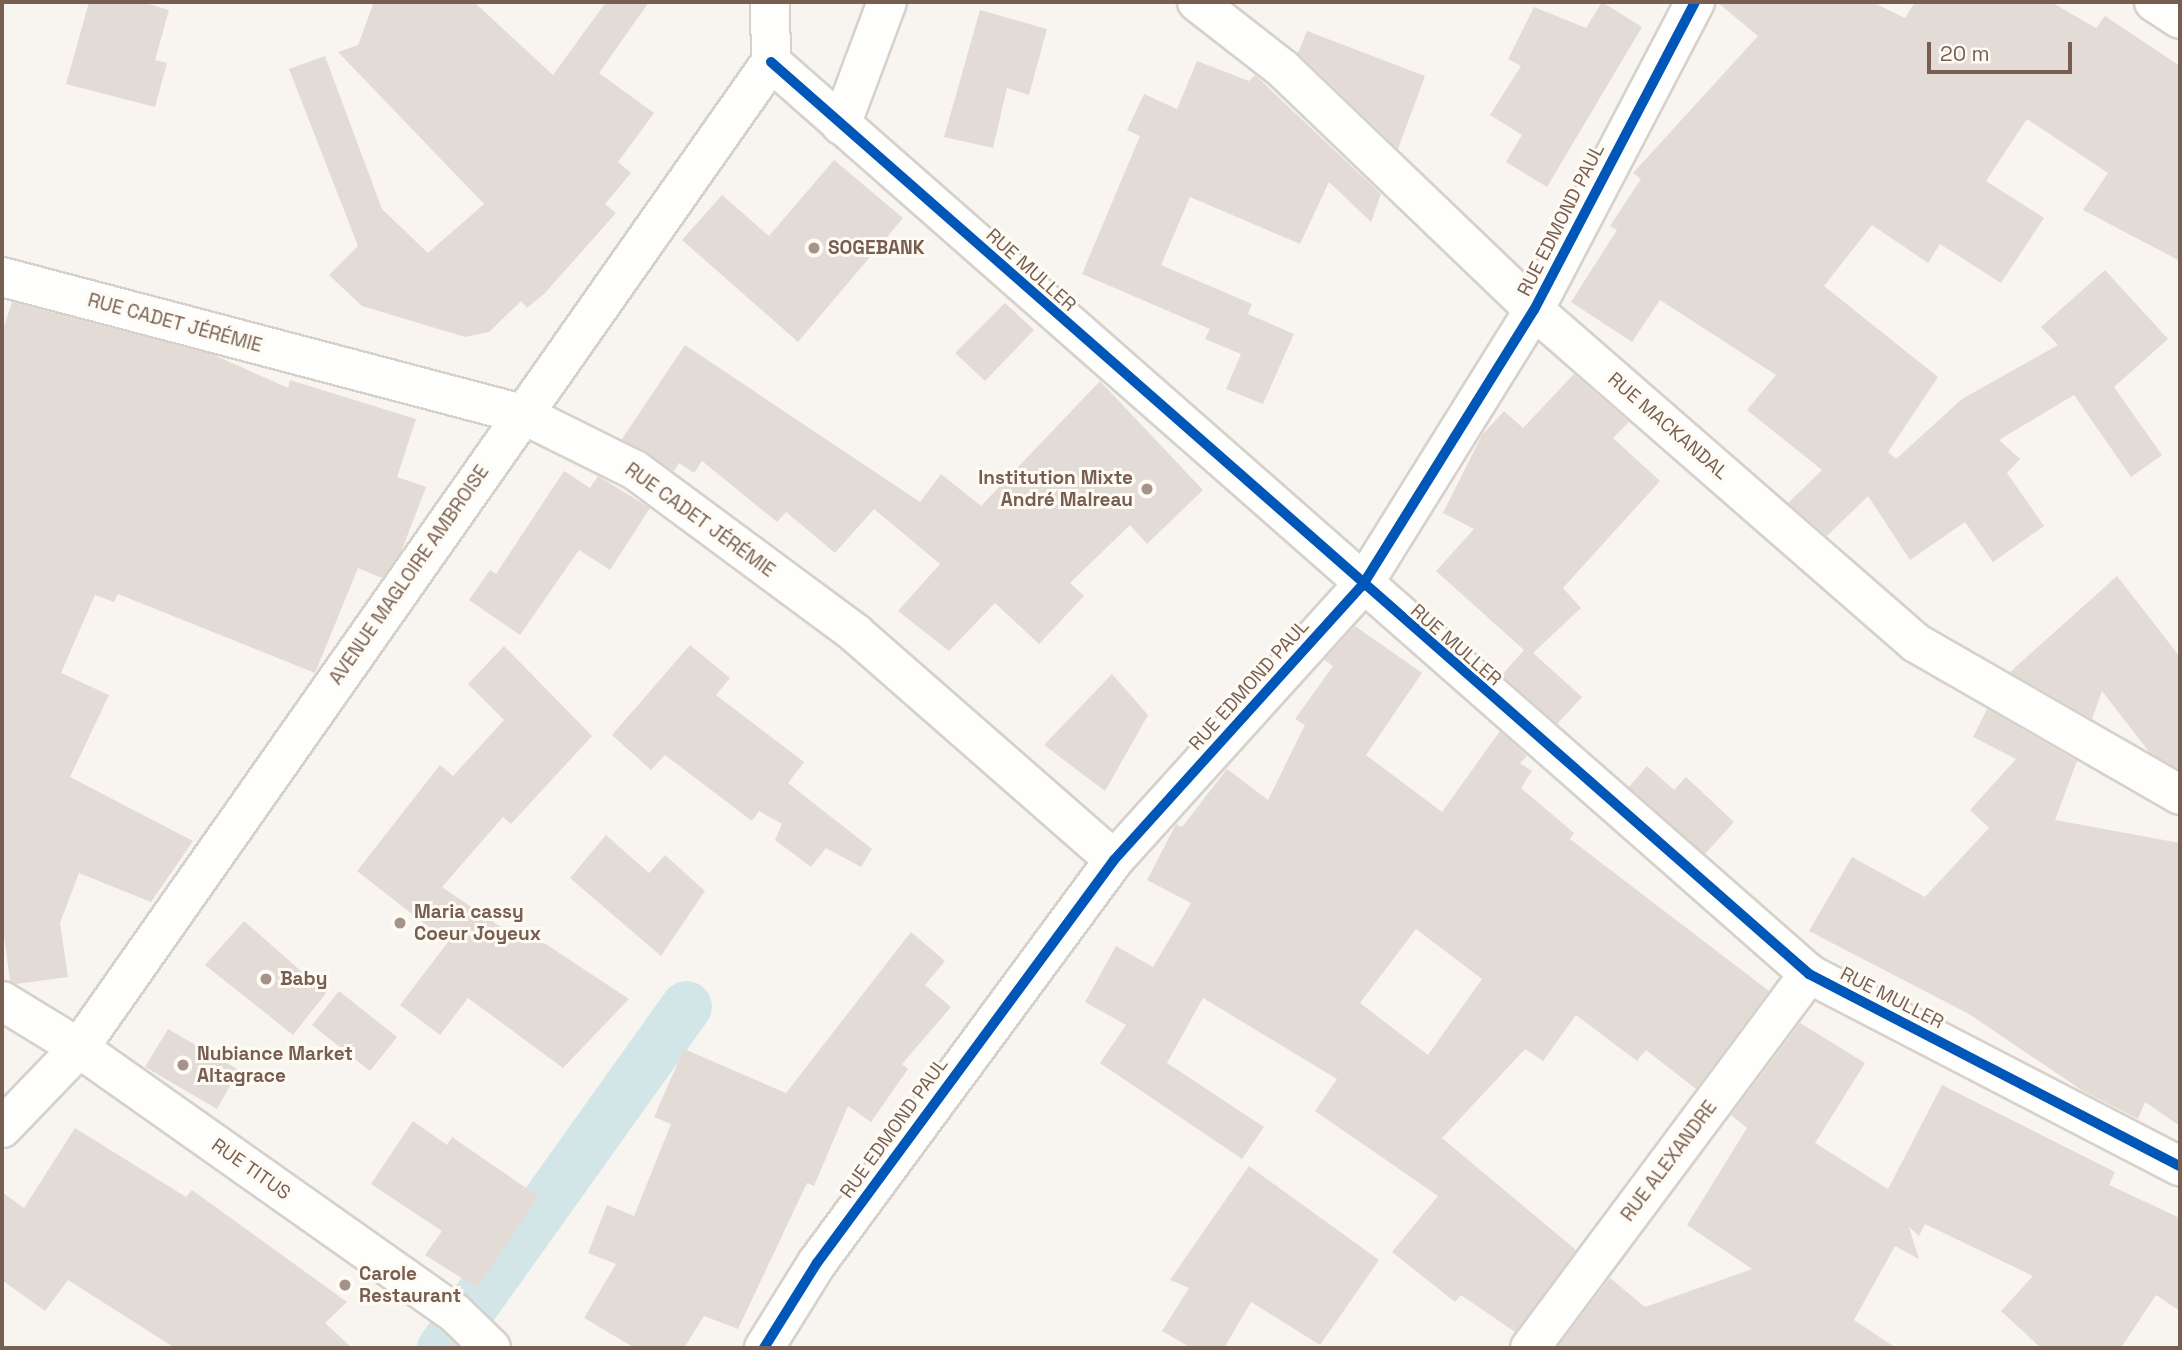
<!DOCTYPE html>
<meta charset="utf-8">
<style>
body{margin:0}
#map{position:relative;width:2182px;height:1350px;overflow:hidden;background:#f8f5f0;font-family:"Space Grotesk",sans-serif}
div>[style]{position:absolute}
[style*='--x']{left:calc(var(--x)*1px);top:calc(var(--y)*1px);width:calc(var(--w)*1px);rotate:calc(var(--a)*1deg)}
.canal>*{height:51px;margin:-25.5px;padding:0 25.5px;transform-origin:25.5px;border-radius:25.5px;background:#d2e6e8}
.building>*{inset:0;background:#e3dbd5}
.roads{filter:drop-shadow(2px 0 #d6d1cb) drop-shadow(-2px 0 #d6d1cb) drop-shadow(0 2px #d6d1cb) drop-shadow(0 -2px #d6d1cb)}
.minor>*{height:38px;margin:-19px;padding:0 19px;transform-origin:19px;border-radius:19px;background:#fefefd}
.tertiary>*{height:38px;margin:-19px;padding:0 19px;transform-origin:19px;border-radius:19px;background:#fefefd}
.cycleway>*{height:10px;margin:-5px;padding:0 5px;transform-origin:5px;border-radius:5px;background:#0057b8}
.dots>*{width:19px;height:19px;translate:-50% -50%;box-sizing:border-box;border:4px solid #fefaf4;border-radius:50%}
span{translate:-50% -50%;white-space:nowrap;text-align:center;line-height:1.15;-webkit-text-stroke:6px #fefaf4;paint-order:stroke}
.street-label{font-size:19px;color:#775e50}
.poi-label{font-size:19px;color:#775e50;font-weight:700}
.left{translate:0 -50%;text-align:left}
.right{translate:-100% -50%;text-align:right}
.frame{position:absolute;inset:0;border:4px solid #775e50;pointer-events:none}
.scale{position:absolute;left:1927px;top:42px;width:145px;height:32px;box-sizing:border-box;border:4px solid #775e50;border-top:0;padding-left:9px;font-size:21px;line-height:24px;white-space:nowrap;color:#775e50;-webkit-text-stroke:5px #fefaf4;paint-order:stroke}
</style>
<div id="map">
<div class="canal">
<div style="--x:442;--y:1348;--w:420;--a:-54.5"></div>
</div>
<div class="building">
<div style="clip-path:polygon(89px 2px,142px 2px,169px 10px,155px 60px,167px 63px,155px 107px,66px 84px)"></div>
<div style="clip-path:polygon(374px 2px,474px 2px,553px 75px,606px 2px,649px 2px,599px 73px,654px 113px,618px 162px,631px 173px,605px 204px,616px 213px,545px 293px,527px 308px,521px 301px,489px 332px,465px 337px,362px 306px,329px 275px,358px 246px,289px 69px,325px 56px,382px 209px,428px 253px,484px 204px,338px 52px,358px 45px)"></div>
<div style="clip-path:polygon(1602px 2px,1642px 27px,1547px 187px,1506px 162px,1522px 135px,1490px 115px,1521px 66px,1508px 59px,1534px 7px,1586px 28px)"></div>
<div style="clip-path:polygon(1717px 2px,1872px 2px,1905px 18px,1915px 2px,2051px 2px,2096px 28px,2105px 16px,2180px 66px,2180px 261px,2083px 210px,2108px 173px,2027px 119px,1986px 181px,2044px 218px,2001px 283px,1940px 244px,1928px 263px,1872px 225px,1824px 286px,1938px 377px,1888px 452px,1896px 459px,1962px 399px,2058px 345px,2041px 327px,2105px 270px,2168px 339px,2114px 387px,2162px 455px,2131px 477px,2074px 395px,1999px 440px,2020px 459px,2007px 473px,2044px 526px,1993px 562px,1965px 522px,1910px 560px,1868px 496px,1827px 536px,1788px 503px,1822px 470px,1747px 410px,1776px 375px,1660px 300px,1632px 342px,1571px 302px,1617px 230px,1610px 226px,1641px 179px,1633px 173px,1758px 36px)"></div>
<div style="clip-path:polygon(980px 10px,1047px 29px,1029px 95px,1007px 88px,993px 148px,944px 137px)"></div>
<div style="clip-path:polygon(1307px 31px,1425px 76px,1398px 149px,1298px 53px)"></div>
<div style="clip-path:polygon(1197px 61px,1249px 81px,1255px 75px,1381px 194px,1371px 222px,1329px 182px,1300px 244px,1190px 197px,1161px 265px,1252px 304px,1248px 314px,1294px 334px,1263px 404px,1226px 389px,1241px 354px,1205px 339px,1210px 329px,1082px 274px,1140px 136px,1127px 130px,1144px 94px,1177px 109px)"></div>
<div style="clip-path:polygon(834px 160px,903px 218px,798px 342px,682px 240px,722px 195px,769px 236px)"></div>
<div style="clip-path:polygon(12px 302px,214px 355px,288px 388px,290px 380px,416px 419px,397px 477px,426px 487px,401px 552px,382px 578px,358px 568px,315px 673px,118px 594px,114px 602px,95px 595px,61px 673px,109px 695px,70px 777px,193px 841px,151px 902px,79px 873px,60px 923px,68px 977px,16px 984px,10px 981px,2px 921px,2px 332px)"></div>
<div style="clip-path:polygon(1005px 303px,1034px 330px,985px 381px,955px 353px)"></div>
<div style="clip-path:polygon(685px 345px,920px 502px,941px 474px,981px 506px,1100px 381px,1203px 490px,1147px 544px,1130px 525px,1070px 583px,1084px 596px,1039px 644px,995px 603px,949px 651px,898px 611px,940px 564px,874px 509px,835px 553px,786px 512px,777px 522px,702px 461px,694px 473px,679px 463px,674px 471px,622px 439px)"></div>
<div style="clip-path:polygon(1574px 374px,1629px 422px,1613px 438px,1660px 481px,1563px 588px,1581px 608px,1533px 653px,1582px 697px,1557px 724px,1502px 675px,1524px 650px,1436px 571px,1474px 529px,1443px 513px,1482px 435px,1504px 411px,1523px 428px)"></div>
<div style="clip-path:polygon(564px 471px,590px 488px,598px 476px,650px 508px,610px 570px,579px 550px,520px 635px,469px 600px,490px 570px,496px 574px)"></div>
<div style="clip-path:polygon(2117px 576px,2180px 657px,2180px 770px,2150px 753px,2102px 691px,2092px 719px,2010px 672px)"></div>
<div style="clip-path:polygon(evenodd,1355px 626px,1422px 673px,1366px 755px,1442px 812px,1500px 731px,1527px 756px,1520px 763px,1532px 771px,1521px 788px,1574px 833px,1570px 839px,1769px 991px,1696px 1089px,1646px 1050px,1637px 1061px,1576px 1015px,1543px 1061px,1525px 1049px,1442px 1138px,1576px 1250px,1515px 1332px,1461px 1295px,1455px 1302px,1392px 1252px,1438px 1196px,1315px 1111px,1337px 1079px,1203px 998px,1167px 1063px,1264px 1127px,1242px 1159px,1100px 1063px,1126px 1025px,1085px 1002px,1116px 946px,1153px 967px,1191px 903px,1147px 880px,1176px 824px,1182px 827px,1227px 769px,1268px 800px,1305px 725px,1295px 719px,1333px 666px,1324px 660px,1355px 626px,1416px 929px,1482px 979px,1428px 1055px,1360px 1003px,1416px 929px)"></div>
<div style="clip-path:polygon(690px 645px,730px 678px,716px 695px,804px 762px,788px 783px,872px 849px,861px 867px,826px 848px,811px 867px,775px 840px,782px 824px,759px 811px,752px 821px,665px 755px,651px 770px,612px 735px)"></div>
<div style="clip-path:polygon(504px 646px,592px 736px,511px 824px,503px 817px,442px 887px,526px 944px,532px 935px,629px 999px,563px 1068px,468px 998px,440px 1035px,400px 1005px,448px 942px,357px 871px,440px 765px,453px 776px,504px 720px,468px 684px)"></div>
<div style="clip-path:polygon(1112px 674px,1148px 715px,1105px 791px,1044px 745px)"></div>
<div style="clip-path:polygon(1987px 709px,2077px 761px,2055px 820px,2180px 843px,2180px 1126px,2145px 1102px,2138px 1119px,2083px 1091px,1969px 1014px,1809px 931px,1852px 857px,1925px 897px,1989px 828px,1970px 810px,2016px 759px,1973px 737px)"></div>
<div style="clip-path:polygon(1647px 766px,1674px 790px,1686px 777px,1734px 822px,1705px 854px,1629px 787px)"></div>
<div style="clip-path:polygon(606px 835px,649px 873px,665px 855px,705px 891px,661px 956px,570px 878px)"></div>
<div style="clip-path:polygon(244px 921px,326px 993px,293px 1035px,205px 965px)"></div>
<div style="clip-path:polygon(911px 932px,945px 961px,925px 985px,951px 1007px,902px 1064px,908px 1069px,871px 1122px,848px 1106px,814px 1186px,807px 1183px,738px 1329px,704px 1316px,684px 1348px,635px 1348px,584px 1318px,616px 1264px,588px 1253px,607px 1205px,634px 1216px,671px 1124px,654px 1117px,684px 1049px,786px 1093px)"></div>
<div style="clip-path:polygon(339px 991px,397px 1037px,370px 1071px,312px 1025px)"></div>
<div style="clip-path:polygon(1800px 1023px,1865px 1063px,1815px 1143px,1888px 1189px,1942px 1085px,2115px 1172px,2109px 1185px,2180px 1218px,2180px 1311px,2156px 1295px,2121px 1348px,2041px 1348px,2001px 1311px,2033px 1276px,1925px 1224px,1919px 1236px,1909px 1227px,1919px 1259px,1895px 1246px,1854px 1320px,1896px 1348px,1557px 1348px,1610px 1278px,1645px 1307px,1752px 1269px,1687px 1225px,1747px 1128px,1731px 1115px)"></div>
<div style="clip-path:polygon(168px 1029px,239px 1070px,217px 1109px,145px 1067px)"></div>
<div style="clip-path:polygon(413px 1121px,447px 1145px,452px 1137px,539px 1197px,477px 1288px,425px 1255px,442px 1231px,371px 1184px)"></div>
<div style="clip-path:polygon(75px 1128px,186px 1197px,192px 1190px,347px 1302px,325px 1323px,352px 1348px,175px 1348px,68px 1280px,45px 1311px,2px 1280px,2px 1192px,24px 1208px)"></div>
<div style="clip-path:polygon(1249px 1166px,1379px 1260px,1320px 1345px,1251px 1302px,1224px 1348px,1191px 1348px,1162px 1331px,1189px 1288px,1170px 1280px)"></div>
</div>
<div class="roads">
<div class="minor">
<div style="--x:1197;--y:2;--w:109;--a:37.9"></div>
<div style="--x:1283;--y:69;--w:348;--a:43.8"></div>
<div style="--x:1534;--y:310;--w:507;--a:41.08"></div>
<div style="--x:1916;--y:643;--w:305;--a:29.9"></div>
<div style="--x:2154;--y:2;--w:31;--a:33"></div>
<div style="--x:771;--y:62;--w:1382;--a:41.3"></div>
<div style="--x:1809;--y:974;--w:418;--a:27.4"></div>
<div style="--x:841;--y:125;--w:131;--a:-69.5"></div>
<div style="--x:2;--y:277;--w:538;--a:14.76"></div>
<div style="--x:522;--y:414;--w:126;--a:26.4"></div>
<div style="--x:635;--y:470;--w:274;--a:36.5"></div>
<div style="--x:855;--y:633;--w:344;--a:41.2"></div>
<div style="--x:2;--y:1001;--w:90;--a:31.4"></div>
<div style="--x:79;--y:1048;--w:460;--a:35.2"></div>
<div style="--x:455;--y:1313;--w:50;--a:44.2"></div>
<div style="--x:764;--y:1348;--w:100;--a:-58.1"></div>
<div style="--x:817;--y:1263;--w:501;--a:-53.61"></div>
<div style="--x:1114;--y:860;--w:370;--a:-47.9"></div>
<div style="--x:1362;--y:586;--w:325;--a:-58.1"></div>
<div style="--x:1534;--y:310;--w:348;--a:-62.4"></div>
<div style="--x:1530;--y:1348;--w:467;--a:-53.3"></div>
</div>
<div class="tertiary">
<div style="--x:2;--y:1128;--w:111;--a:-46.1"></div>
<div style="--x:79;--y:1048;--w:1205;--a:-54.94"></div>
<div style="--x:771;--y:62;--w:60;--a:-91"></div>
</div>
</div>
<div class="cycleway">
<div style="--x:771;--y:62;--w:1382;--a:41.3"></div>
<div style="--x:1809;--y:974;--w:418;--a:27.4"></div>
<div style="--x:764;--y:1348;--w:100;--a:-58.1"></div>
<div style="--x:817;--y:1263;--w:501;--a:-53.61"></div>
<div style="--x:1114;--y:860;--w:370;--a:-47.9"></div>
<div style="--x:1362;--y:586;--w:325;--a:-58.1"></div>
<div style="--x:1534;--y:310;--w:348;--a:-62.4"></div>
</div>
<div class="dots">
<div style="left:814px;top:248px;background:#a49388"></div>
<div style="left:1147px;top:489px;background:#a49388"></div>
<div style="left:400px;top:923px;background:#a49388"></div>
<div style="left:266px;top:979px;background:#a49388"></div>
<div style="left:183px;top:1065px;background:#a49388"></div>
<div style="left:345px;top:1285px;background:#a49388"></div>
</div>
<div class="street-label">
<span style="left:1561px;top:220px;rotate:-63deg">RUE EDMOND PAUL</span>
<span style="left:1031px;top:270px;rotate:42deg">RUE MULLER</span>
<span style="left:175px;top:323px;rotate:15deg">RUE CADET JÉRÉMIE</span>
<span style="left:1668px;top:426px;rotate:41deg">RUE MACKANDAL</span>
<span style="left:700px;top:520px;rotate:36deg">RUE CADET JÉRÉMIE</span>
<span style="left:409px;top:575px;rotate:-55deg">AVENUE MAGLOIRE AMBROISE</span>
<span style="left:1456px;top:645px;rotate:41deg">RUE MULLER</span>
<span style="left:1249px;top:685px;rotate:-48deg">RUE EDMOND PAUL</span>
<span style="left:1892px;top:998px;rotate:27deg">RUE MULLER</span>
<span style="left:894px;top:1128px;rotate:-54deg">RUE EDMOND PAUL</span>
<span style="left:1669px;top:1161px;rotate:-53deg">RUE ALEXANDRE</span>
<span style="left:251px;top:1169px;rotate:35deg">RUE TITUS</span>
</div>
<div class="poi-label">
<span class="left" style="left:828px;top:248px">SOGEBANK</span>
<span class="right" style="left:1133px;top:489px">Institution Mixte<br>André Malreau</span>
<span class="left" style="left:414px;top:923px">Maria cassy<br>Coeur Joyeux</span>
<span class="left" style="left:280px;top:979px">Baby</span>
<span class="left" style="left:197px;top:1065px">Nubiance Market<br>Altagrace</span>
<span class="left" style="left:359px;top:1285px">Carole<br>Restaurant</span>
</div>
<div class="frame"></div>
<div class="scale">20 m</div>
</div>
